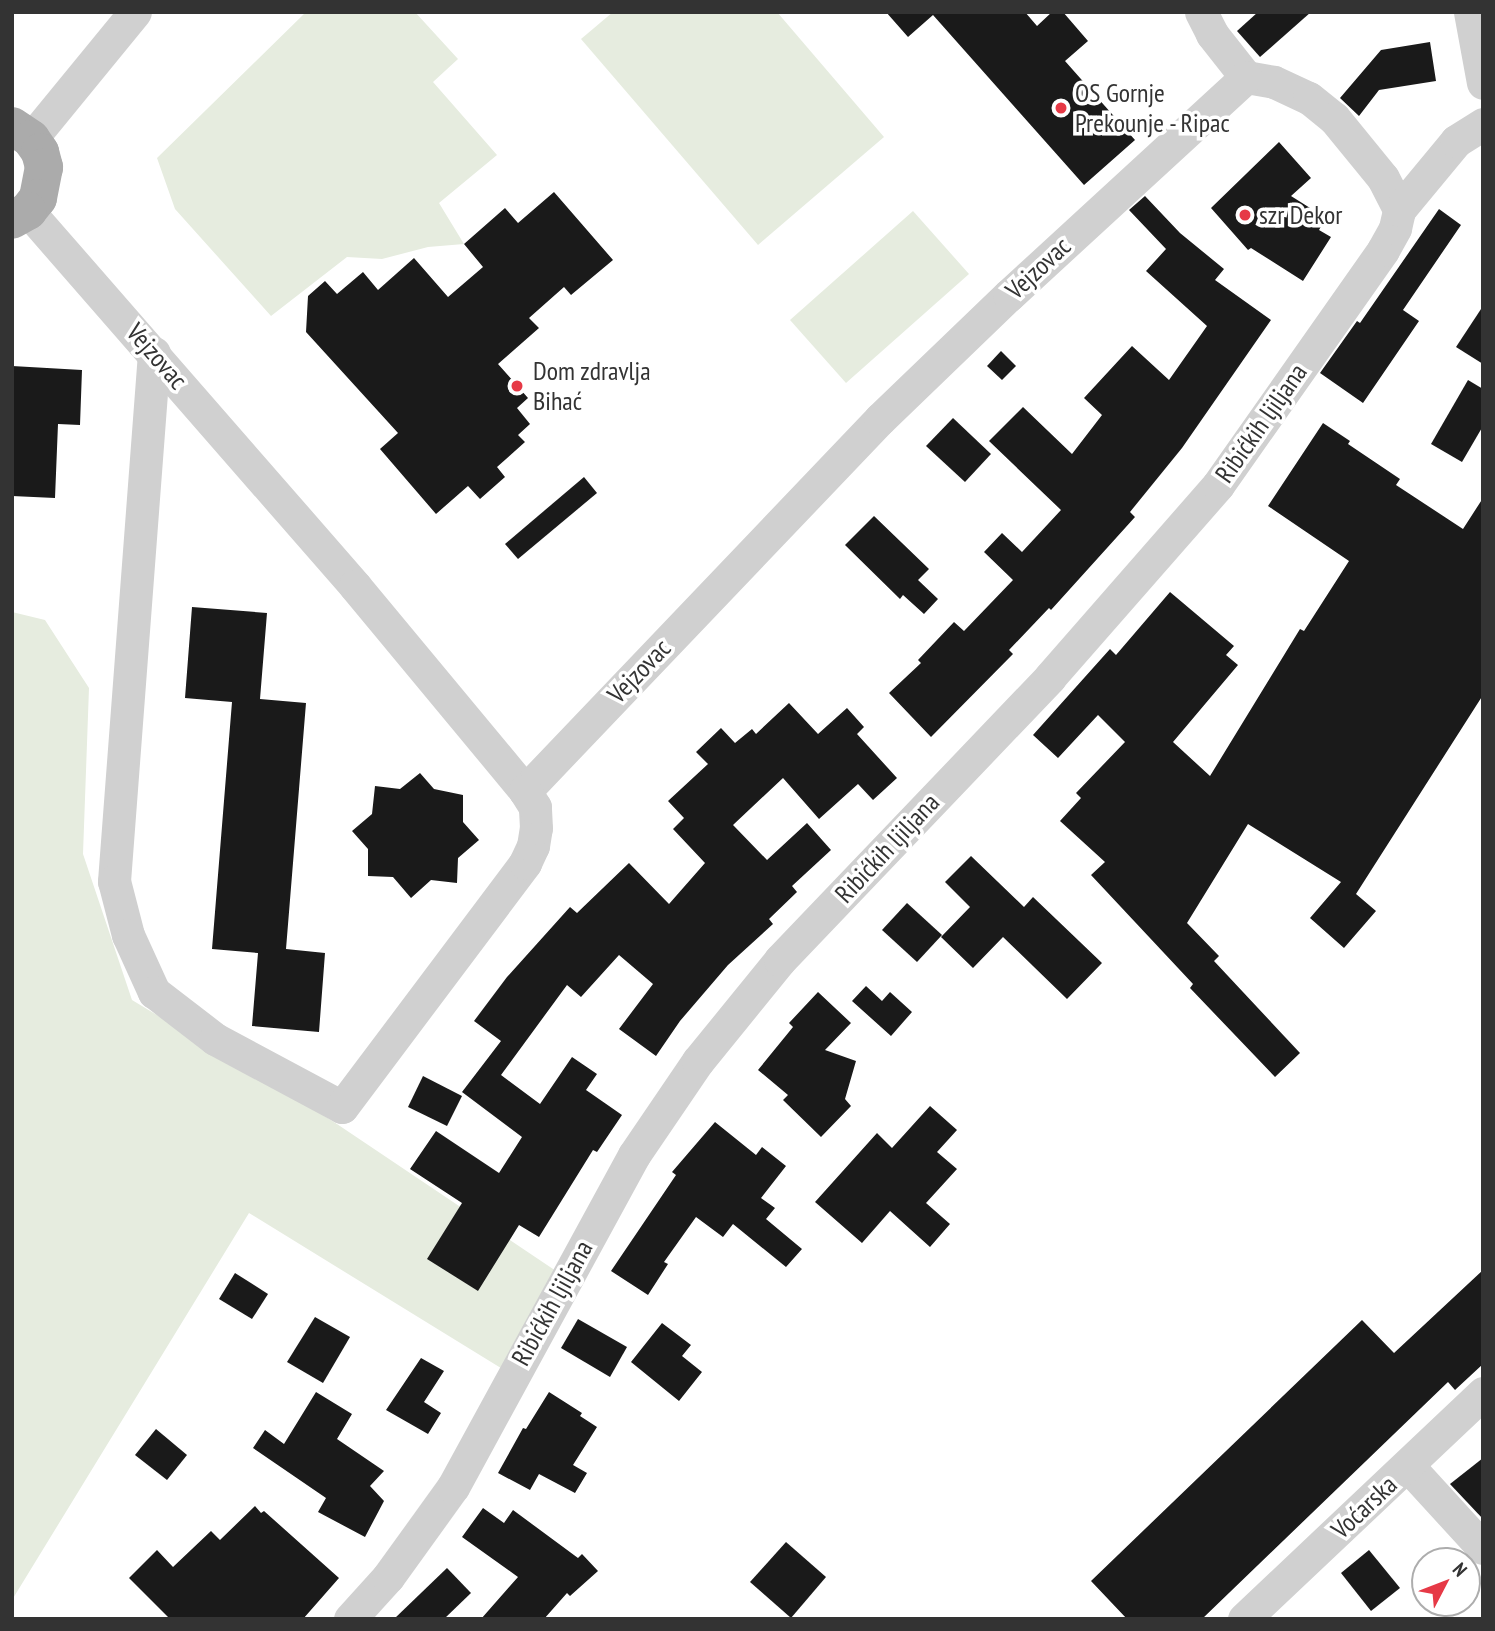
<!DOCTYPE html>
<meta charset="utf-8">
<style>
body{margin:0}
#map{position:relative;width:1495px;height:1631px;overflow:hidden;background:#fff;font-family:"PT Sans Narrow",sans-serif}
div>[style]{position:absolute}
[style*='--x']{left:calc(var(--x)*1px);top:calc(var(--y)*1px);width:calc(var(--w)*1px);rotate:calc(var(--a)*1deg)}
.green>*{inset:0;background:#e6ecdf}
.building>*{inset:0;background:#1a1a1a}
.minor>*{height:33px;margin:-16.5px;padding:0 16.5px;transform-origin:16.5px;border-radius:16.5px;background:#d0d0d0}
.major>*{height:38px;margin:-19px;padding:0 19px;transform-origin:19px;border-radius:19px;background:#ababab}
.dots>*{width:19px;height:19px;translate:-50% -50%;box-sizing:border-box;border:4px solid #fff;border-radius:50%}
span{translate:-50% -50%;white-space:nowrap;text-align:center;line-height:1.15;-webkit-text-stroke:7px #fff;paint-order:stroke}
.poi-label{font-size:26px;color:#333}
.left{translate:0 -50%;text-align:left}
.street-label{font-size:26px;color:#333}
.frame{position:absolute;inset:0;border:14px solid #333;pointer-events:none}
.north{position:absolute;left:1411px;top:1547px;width:70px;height:70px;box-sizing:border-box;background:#fff;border:2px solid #adadad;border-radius:50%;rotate:48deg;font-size:19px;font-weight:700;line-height:28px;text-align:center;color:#333}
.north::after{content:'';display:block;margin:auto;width:24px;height:32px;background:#e63946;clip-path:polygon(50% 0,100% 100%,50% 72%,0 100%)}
</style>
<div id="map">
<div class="green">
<div style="clip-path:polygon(306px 12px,415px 12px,458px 59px,433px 82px,497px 155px,439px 203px,464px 244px,428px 247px,382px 259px,347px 257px,271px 316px,175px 209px,157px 158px)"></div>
<div style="clip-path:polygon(613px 12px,777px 12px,884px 137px,758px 245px,581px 39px)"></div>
<div style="clip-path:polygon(913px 211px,969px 274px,846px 383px,790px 320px)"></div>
<div style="clip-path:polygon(12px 612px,45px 620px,89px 688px,83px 854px,132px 1000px,331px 1120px,556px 1271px,509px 1373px,249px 1213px,12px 1600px)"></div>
</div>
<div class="building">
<div style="clip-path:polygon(886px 12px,1025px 12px,1037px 26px,1052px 12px,1063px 12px,1088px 41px,1065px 61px,1135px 140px,1084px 185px,933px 15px,908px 37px)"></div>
<div style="clip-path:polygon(1258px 12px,1311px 12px,1260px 57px,1237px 31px)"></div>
<div style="clip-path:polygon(1430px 42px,1436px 81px,1379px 90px,1359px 116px,1340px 98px,1381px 50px)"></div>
<div style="clip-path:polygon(1279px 142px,1311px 178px,1291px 196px,1326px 218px,1319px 230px,1331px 237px,1303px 281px,1251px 248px,1248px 250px,1211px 208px)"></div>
<div style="clip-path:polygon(554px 192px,613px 260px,571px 295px,564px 287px,529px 318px,539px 328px,498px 364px,528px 398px,517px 408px,530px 424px,518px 435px,525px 442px,497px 467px,505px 477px,480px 499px,468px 486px,436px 514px,380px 449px,398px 433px,306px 332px,308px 296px,325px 281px,337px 294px,363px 272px,378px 290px,414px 258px,448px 297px,483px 267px,464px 244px,505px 208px,518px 223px)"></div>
<div style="clip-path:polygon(1145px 196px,1180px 233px,1224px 269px,1215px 280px,1271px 320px,1182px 448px,1130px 512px,1135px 517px,1051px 610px,1049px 608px,1009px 650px,1013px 654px,931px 737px,889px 693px,921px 663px,918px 660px,954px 622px,964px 631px,1013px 580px,984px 552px,1002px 533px,1022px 552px,1061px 510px,989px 441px,1023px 407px,1072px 454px,1102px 415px,1084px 398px,1132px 346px,1169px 380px,1207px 326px,1146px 271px,1166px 249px,1129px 210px)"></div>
<div style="clip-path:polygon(1439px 209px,1461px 225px,1403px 310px,1419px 321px,1363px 403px,1320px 373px,1357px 321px,1360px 323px)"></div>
<div style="clip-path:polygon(1483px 306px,1483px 364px,1456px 347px)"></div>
<div style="clip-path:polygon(1001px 351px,1016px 366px,1002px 380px,987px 366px)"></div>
<div style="clip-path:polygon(12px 366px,82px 370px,80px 425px,58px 424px,55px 498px,12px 496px)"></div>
<div style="clip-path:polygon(1468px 380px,1483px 389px,1483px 426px,1462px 462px,1431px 444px)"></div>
<div style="clip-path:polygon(953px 418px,991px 454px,965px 482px,926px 446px)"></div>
<div style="clip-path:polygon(1323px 423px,1350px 441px,1348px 444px,1400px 479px,1396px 485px,1463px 529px,1483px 498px,1483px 695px,1356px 894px,1376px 911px,1344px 948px,1310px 918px,1341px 882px,1248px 824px,1187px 923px,1219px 956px,1214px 961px,1300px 1053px,1275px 1077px,1190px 988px,1193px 984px,1091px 875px,1105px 862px,1060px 821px,1081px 798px,1076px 793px,1125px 742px,1098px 715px,1058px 758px,1033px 735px,1110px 649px,1116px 655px,1170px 592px,1234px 646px,1226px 655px,1238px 665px,1173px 742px,1210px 776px,1300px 629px,1304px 631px,1349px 561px,1268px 506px)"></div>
<div style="clip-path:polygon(584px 477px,597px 493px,518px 559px,505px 544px)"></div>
<div style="clip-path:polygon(874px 516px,929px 569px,918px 580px,938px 599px,924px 614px,903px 595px,900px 599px,845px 545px)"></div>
<div style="clip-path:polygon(192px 607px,267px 613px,260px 699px,306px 703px,286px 949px,325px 953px,319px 1032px,252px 1026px,258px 953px,212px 949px,232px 702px,185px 698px)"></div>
<div style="clip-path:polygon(789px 703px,818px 734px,847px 708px,864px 727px,857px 734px,897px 778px,873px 800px,858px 784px,819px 819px,783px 778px,733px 825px,767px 860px,807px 823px,831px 850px,792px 886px,797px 892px,769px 919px,773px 924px,728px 965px,680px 1021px,656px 1056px,619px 1029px,653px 984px,619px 955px,581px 997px,567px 985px,501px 1075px,540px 1104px,572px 1057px,597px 1074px,586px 1090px,622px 1115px,597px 1152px,593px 1150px,539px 1237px,519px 1225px,478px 1291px,427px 1259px,462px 1203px,410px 1169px,436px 1131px,499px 1173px,522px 1137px,462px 1092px,501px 1041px,474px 1021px,507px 977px,570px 907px,577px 913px,629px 863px,669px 904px,705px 863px,673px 829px,684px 818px,668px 801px,708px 764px,696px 752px,721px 728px,735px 743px,752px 729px,756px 734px)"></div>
<div style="clip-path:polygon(420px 773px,434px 789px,463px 795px,463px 822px,479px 840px,458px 858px,457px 883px,431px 880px,411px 898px,393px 877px,368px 876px,368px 849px,352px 831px,372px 814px,375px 786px,400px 789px)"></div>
<div style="clip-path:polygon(971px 856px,1024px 907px,1033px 897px,1102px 963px,1067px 999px,1003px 937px,973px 968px,941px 937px,970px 907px,945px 882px)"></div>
<div style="clip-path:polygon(907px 903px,942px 935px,917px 962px,882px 930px)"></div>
<div style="clip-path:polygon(866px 986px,882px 1001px,890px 992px,912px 1012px,891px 1036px,852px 1001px)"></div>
<div style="clip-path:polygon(818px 992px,851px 1023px,825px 1050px,856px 1061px,845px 1099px,851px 1106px,821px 1137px,783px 1100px,788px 1095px,758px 1070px,793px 1027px,789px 1023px)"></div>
<div style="clip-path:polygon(423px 1076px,462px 1096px,447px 1126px,408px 1107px)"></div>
<div style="clip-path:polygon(930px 1106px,957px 1130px,937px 1152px,957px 1169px,926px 1203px,950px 1224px,930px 1247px,890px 1211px,862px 1243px,815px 1202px,877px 1133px,892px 1148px)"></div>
<div style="clip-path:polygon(715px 1122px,756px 1155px,762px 1147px,786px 1166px,761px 1198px,775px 1208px,766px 1219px,802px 1249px,786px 1267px,733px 1224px,723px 1237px,696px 1217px,664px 1262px,668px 1264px,648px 1295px,611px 1271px,676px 1175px,672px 1172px)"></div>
<div style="clip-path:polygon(1483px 1270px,1483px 1364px,1455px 1390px,1448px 1382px,1202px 1619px,1127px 1619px,1091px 1581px,1362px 1320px,1394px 1353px)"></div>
<div style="clip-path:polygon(235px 1273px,268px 1294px,252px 1319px,219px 1299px)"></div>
<div style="clip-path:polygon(315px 1317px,350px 1337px,323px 1383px,287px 1362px)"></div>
<div style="clip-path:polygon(578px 1319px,627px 1347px,610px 1377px,561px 1348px)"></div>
<div style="clip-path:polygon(662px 1323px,691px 1345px,682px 1356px,702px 1372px,679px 1401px,631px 1362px)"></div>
<div style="clip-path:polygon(421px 1358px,444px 1371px,424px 1402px,441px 1413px,428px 1434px,386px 1410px)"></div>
<div style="clip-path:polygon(316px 1392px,352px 1414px,337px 1439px,384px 1471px,370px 1486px,384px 1501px,365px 1537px,318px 1512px,326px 1498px,253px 1448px,265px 1430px,284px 1444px)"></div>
<div style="clip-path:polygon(549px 1392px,582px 1413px,580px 1416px,597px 1427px,573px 1465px,587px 1473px,575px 1493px,539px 1474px,530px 1490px,498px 1473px,523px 1428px,526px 1429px)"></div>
<div style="clip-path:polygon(156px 1429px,187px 1455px,167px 1480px,135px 1455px)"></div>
<div style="clip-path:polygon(1483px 1458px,1483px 1519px,1450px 1484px)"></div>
<div style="clip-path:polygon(255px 1506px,261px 1513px,264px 1511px,339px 1578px,303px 1619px,170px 1619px,129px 1578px,157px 1550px,173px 1567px,211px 1531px,220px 1540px)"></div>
<div style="clip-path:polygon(483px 1508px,504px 1523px,513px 1510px,578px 1558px,582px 1554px,598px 1571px,570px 1596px,567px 1593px,544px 1619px,481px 1619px,518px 1577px,462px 1537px)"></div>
<div style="clip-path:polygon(786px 1542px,826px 1577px,791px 1618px,750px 1582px)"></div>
<div style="clip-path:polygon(1369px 1550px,1400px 1588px,1371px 1611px,1341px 1573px)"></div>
<div style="clip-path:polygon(447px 1568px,471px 1593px,444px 1619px,394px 1619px)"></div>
</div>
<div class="minor">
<div style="--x:1201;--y:12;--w:25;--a:63"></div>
<div style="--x:1212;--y:34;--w:55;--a:51.7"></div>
<div style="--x:1470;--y:12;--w:72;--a:79.6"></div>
<div style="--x:1246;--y:77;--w:28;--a:10"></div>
<div style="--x:1274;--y:82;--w:38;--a:25"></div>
<div style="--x:1309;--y:98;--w:32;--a:39"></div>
<div style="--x:1334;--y:118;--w:77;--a:50.8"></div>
<div style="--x:1383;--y:178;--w:36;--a:63"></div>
<div style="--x:31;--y:139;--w:164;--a:-50.7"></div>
<div style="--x:28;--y:211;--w:498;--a:48.9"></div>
<div style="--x:355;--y:586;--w:266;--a:50.3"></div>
<div style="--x:525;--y:791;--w:514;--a:-46.34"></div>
<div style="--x:880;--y:419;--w:179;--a:-43.9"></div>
<div style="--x:1009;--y:295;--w:322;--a:-42.6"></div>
<div style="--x:154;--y:353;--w:530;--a:94.33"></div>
<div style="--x:114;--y:881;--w:56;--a:75.5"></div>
<div style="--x:128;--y:935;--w:63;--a:65.5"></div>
<div style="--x:154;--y:992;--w:77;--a:37.6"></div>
<div style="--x:215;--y:1039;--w:144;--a:28.2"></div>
<div style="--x:342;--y:1107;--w:305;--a:-53.1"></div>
<div style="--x:525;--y:863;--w:19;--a:-65"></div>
<div style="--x:533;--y:846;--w:18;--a:-81"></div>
<div style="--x:536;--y:828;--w:21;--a:-93"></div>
<div style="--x:535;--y:807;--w:19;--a:-122"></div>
<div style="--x:1408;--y:1466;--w:111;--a:47.6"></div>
<div style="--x:350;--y:1619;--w:57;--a:-47.9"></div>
<div style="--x:388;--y:1577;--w:111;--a:-54.2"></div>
<div style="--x:453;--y:1487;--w:378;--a:-61.4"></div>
<div style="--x:634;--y:1155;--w:114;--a:-55.8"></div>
<div style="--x:698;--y:1061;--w:130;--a:-50.9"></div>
<div style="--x:780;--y:960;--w:391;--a:-46.3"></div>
<div style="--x:1050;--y:677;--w:255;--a:-48.8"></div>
<div style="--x:1218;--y:485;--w:287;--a:-54.9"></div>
<div style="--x:1383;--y:250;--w:25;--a:-61"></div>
<div style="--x:1395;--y:228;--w:18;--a:-77"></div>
<div style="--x:1399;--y:210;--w:89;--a:-50.4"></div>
<div style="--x:1456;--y:141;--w:32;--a:-32"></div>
<div style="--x:1244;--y:1619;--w:329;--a:-43.4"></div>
</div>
<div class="major">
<div style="--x:12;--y:126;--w:23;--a:34"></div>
<div style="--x:31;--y:139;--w:16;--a:55"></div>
<div style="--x:40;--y:152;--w:16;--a:75"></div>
<div style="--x:44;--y:167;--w:32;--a:101"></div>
<div style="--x:38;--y:198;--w:16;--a:128"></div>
<div style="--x:28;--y:211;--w:18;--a:151"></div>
</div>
<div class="dots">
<div style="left:1061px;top:108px;background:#e63946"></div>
<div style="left:1245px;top:215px;background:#e63946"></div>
<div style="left:517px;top:386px;background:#e63946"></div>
</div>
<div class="poi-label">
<span class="left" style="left:1075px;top:108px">OS Gornje<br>Prekounje - Ripac</span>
<span class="left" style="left:1259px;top:215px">szr Dekor</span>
<span class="left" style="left:533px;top:386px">Dom zdravlja<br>Bihać</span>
</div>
<div class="street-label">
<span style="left:1038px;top:268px;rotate:-43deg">Vejzovac</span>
<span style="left:157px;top:356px;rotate:49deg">Vejzovac</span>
<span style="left:1261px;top:423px;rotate:-55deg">Ribićkih ljiljana</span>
<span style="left:639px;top:671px;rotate:-46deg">Vejzovac</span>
<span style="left:887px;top:848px;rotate:-47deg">Ribićkih ljiljana</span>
<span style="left:552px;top:1303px;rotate:-61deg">Ribićkih ljiljana</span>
<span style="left:1364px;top:1507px;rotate:-43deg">Voćarska</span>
</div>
<div class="frame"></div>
<div class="north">N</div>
</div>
